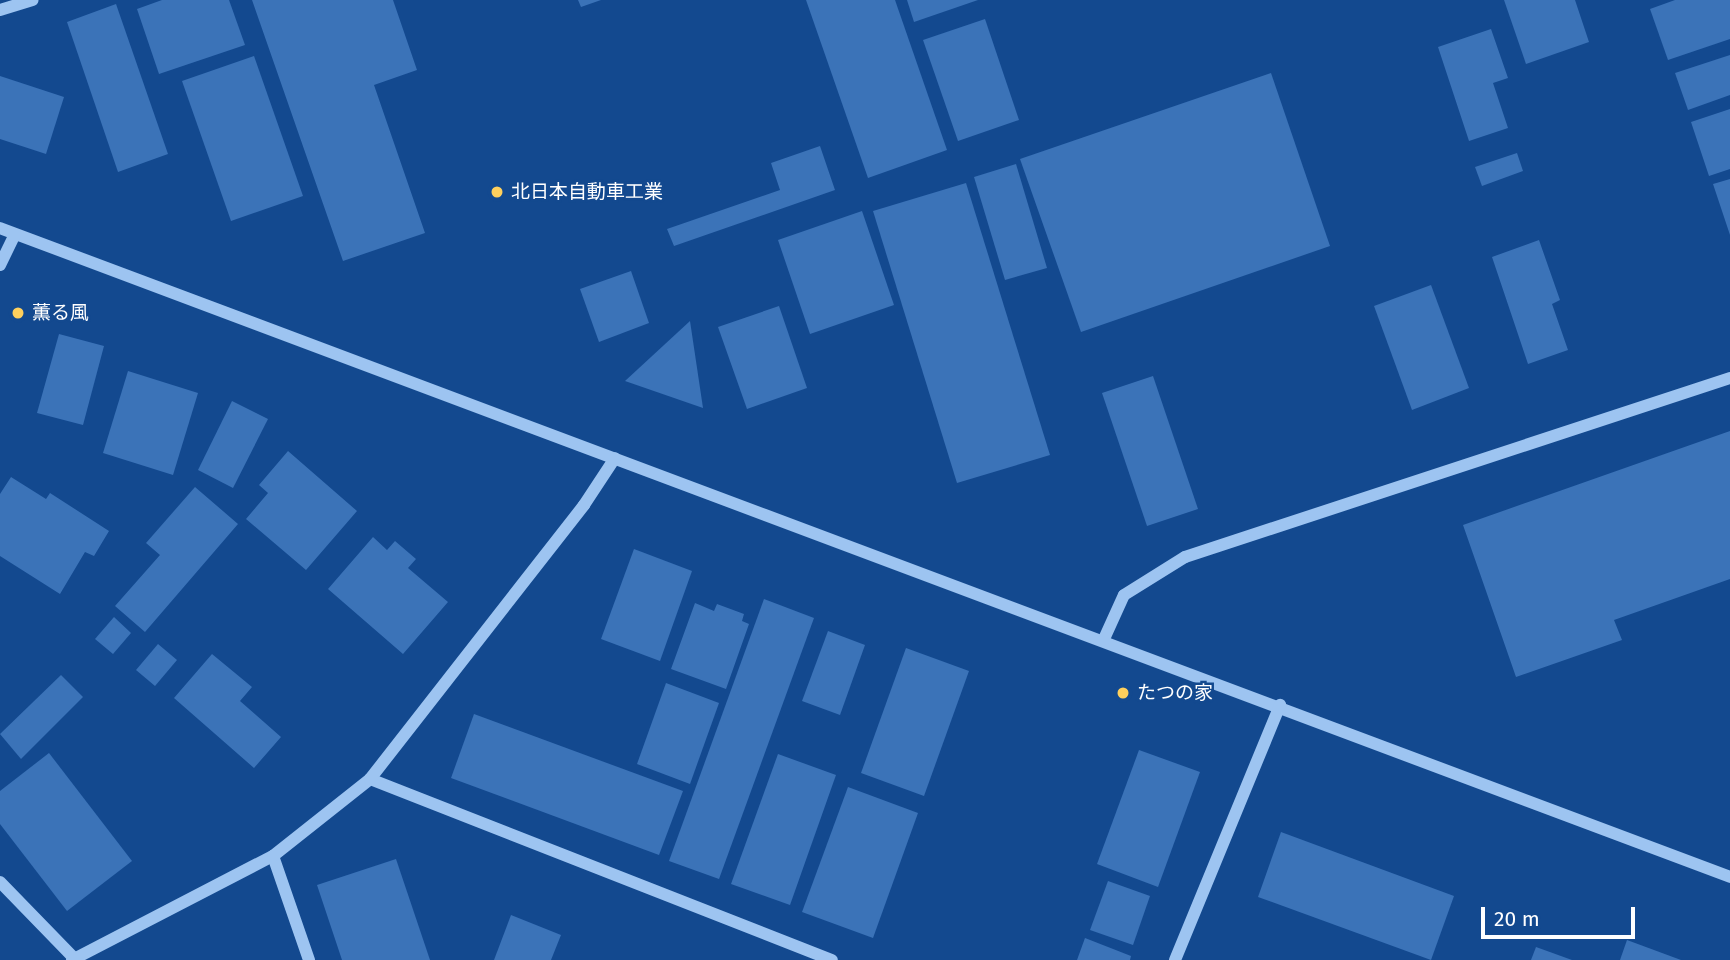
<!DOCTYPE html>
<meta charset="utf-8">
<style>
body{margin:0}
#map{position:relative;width:1730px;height:960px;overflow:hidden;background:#13498f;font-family:"Fira Sans","Noto Sans JP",sans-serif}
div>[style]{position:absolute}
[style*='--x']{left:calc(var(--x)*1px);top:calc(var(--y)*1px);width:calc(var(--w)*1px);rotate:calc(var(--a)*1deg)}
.building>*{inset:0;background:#3b73b8}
.minor>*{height:12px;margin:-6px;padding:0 6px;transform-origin:6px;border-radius:6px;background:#9dc4f1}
.dots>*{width:19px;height:19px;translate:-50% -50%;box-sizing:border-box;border:4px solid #13498f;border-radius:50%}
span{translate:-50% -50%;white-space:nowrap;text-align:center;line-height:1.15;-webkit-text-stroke:5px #13498f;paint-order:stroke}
.poi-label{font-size:19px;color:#fff}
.left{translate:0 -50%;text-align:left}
.scale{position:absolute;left:1481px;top:907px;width:154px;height:32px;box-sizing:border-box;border:4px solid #fff;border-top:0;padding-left:9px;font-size:21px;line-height:24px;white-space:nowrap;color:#fff;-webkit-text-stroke:5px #13498f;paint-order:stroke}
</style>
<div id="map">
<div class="building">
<div style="clip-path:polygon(162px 0,229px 0,245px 45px,159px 74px,137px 9px)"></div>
<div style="clip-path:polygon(252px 0,393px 0,417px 70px,374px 85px,425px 233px,343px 261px)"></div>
<div style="clip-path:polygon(578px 0,601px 0,581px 7px)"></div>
<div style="clip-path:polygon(806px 0,895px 0,947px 150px,868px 178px)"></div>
<div style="clip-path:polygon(907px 0,978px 0,914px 22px)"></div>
<div style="clip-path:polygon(1504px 0,1575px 0,1589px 42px,1526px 64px)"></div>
<div style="clip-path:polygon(1675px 0,1730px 0,1730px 39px,1668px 60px,1650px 9px)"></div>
<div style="clip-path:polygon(116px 4px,168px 154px,118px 172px,67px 22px)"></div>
<div style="clip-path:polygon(985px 19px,1019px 120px,958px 141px,923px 40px)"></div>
<div style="clip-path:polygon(1491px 29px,1508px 78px,1493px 83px,1508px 128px,1469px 141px,1438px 47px)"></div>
<div style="clip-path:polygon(1730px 55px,1730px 95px,1688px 110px,1675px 73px)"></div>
<div style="clip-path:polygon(254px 56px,303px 196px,231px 221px,182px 81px)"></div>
<div style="clip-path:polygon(1271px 73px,1330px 246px,1081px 332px,1020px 159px)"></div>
<div style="clip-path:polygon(0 76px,64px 97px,46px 154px,0 139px)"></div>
<div style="clip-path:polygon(1730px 109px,1730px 169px,1709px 176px,1691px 122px)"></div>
<div style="clip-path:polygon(820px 146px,835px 190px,674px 246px,667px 229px,780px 190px,771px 163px)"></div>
<div style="clip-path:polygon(1517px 153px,1523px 171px,1482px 186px,1475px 167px)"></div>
<div style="clip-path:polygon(1016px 164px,1047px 268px,1005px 280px,974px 177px)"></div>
<div style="clip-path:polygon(1730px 179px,1730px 235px,1713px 184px)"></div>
<div style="clip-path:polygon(966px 183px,1050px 455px,957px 483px,873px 211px)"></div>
<div style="clip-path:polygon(862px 211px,894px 305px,810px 334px,778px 240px)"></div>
<div style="clip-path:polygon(1539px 240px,1560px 300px,1552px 304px,1568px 350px,1528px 364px,1492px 257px)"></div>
<div style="clip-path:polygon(631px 271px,649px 323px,599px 342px,580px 289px)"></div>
<div style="clip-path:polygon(1431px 285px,1469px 388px,1412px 410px,1374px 306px)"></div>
<div style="clip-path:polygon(779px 306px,807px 388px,747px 409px,718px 327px)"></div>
<div style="clip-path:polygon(690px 321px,703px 408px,625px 381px)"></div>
<div style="clip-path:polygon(59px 334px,104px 346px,83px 425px,37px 413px)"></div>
<div style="clip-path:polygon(128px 371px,198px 393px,173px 475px,103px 453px)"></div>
<div style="clip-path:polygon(1153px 376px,1198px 509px,1147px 526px,1102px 393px)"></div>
<div style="clip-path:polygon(232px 401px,268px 419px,233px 488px,198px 470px)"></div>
<div style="clip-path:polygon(1730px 431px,1730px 579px,1614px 620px,1622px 640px,1516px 677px,1463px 525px)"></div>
<div style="clip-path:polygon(288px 451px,357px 511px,306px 570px,246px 519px,268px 493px,259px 485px)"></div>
<div style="clip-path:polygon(11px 477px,46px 499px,50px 493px,109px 531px,94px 556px,85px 552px,60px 594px,0 556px,0 494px)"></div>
<div style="clip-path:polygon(195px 487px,238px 524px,145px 632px,115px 606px,160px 555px,146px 543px)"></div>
<div style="clip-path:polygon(373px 537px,387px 550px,395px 541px,416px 559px,408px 568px,448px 602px,403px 654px,328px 589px)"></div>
<div style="clip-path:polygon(634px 549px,692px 571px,660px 661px,601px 639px)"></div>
<div style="clip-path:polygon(764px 599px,814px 618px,719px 879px,669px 861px)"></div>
<div style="clip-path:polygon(695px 603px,714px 611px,717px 604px,744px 614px,742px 621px,749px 624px,726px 689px,671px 669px)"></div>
<div style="clip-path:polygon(114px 617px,131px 633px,113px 654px,95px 639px)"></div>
<div style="clip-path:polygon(828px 631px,865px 645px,840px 715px,802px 701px)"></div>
<div style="clip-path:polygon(158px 644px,177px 660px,155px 686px,136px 670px)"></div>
<div style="clip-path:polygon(906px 648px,969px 671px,924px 796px,861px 773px)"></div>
<div style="clip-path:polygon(212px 654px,252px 687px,240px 701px,281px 737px,254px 768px,174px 698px)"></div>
<div style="clip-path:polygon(61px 675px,83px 697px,21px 759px,0 734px)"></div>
<div style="clip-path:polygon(666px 683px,719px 703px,690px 784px,637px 764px)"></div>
<div style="clip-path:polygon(474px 714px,683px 791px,659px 855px,451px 778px)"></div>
<div style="clip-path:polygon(1139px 750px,1200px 772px,1158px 887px,1097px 864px)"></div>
<div style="clip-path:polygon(49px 753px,132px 861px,67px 911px,0 824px,0 791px)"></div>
<div style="clip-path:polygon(778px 754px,836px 775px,790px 905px,731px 884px)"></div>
<div style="clip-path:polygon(848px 787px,918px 813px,873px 938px,802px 912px)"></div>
<div style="clip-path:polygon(1281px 832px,1454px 896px,1431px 960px,1258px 897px)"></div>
<div style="clip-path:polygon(396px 859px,430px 960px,342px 960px,317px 885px)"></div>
<div style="clip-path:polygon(1108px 881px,1150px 896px,1133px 945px,1090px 930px)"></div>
<div style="clip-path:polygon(511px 915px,561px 935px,551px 960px,494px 960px)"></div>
<div style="clip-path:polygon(1085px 938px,1131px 956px,1130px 960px,1077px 960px)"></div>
<div style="clip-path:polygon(1627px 940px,1681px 960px,1620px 960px)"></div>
<div style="clip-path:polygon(1536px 947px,1572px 960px,1531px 960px)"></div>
</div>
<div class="minor">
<div style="--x:0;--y:10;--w:34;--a:-17"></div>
<div style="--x:0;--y:228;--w:1848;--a:20.56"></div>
<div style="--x:0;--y:265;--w:34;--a:-64"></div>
<div style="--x:1104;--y:639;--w:48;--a:-65.6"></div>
<div style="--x:1124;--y:595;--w:72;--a:-31.9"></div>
<div style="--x:1185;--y:557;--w:574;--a:-18.18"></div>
<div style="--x:370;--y:779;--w:496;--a:21.4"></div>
<div style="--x:273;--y:856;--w:110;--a:70.9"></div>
<div style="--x:0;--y:882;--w:107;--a:45.8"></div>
<div style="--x:72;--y:960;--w:226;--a:-27.4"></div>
<div style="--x:273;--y:856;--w:124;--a:-38.4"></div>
<div style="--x:370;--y:779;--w:348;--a:-52"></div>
<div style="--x:584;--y:505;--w:56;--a:-56.6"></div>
<div style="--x:1175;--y:960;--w:276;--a:-67.6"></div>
</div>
<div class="dots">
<div style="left:497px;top:192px;background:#ffd05d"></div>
<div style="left:18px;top:313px;background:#ffd05d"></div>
<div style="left:1123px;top:693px;background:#ffd05d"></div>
</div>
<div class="poi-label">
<span class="left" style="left:511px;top:192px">北日本自動車工業</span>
<span class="left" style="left:32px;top:313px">薫る風</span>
<span class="left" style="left:1137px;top:693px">たつの家</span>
</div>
<div class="scale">20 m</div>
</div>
